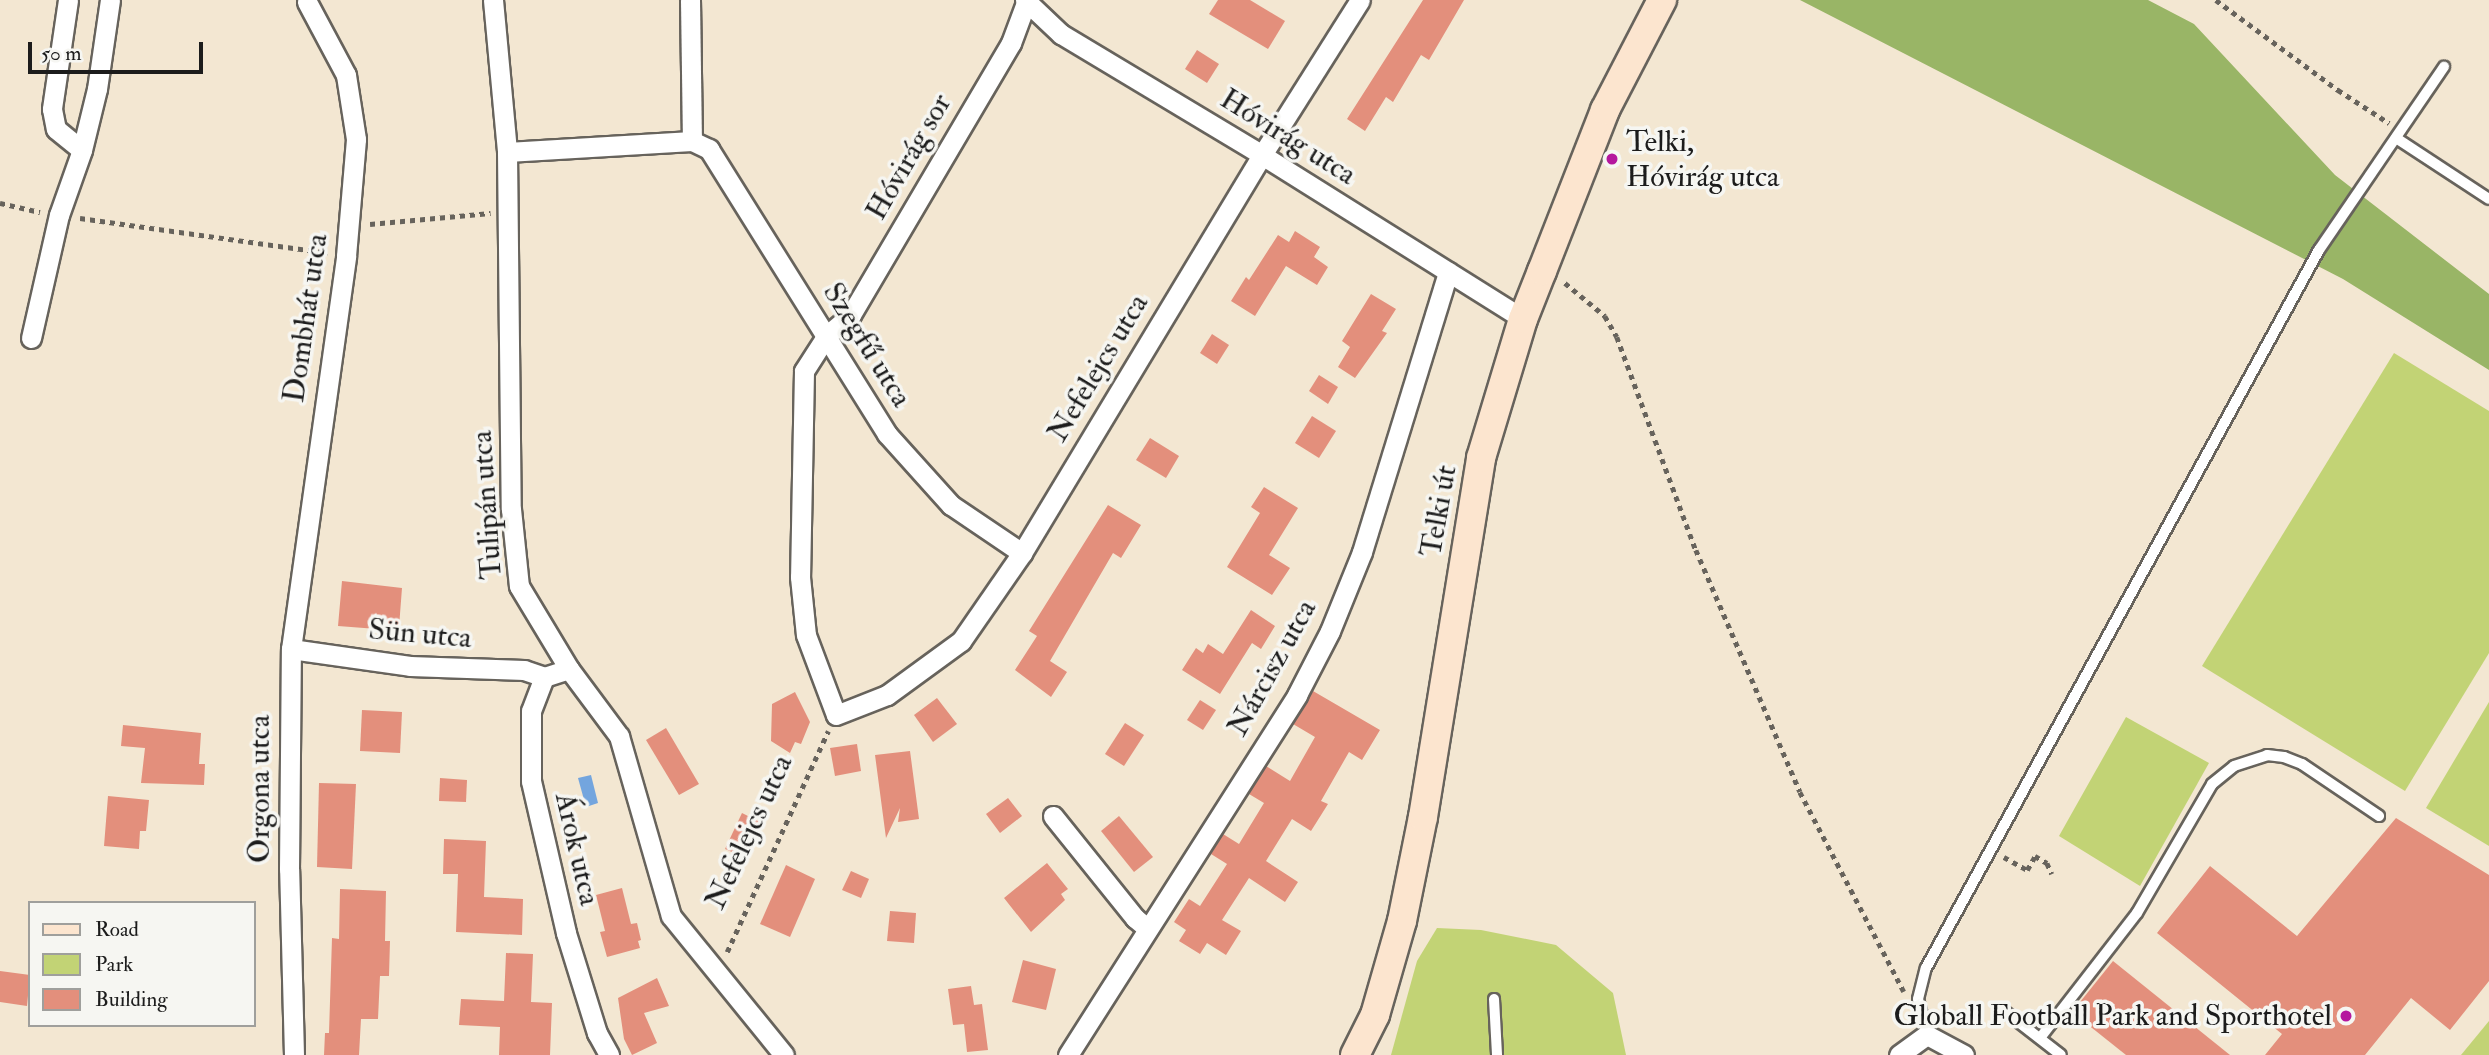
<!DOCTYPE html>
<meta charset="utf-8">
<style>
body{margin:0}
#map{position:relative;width:2489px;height:1055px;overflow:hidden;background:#f3e7d2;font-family:"IM FELL Double Pica",serif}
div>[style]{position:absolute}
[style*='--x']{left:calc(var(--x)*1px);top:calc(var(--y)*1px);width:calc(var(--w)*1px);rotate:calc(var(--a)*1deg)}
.green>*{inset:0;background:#c2d375}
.forest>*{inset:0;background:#99b566}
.water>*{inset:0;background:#73a5de}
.building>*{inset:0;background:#e38f7c}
.path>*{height:4.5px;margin-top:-2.25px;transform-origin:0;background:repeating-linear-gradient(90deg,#67635c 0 5px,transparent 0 10px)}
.roads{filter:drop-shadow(2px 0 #67635c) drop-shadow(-2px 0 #67635c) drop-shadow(0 2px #67635c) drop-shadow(0 -2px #67635c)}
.lane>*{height:10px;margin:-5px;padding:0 5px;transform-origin:5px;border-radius:5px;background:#fff}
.street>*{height:19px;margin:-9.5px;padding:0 9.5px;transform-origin:9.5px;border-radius:9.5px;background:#fff}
.secondary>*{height:28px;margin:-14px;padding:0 14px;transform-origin:14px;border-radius:14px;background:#fce5cf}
.dots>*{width:19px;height:19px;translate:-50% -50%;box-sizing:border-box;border:4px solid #f6f6f2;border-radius:50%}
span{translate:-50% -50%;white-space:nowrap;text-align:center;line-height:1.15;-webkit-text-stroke:7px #f6f6f2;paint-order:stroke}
.street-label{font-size:30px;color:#1c1c1c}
.poi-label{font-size:30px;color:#1c1c1c}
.left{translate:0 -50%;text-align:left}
.right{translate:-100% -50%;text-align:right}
.legend{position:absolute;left:28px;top:901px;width:228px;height:126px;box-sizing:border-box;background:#f6f6f2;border:2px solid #9f9f9c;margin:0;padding:9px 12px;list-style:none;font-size:21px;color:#1c1c1c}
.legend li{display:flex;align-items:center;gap:14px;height:35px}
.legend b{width:35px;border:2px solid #9f9f9c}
.scale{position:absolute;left:28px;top:42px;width:175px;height:32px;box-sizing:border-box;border:4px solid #1c1c1c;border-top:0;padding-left:9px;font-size:21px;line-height:24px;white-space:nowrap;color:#1c1c1c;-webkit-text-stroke:5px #f6f6f2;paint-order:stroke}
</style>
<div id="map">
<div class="green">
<div style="clip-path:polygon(2394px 353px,2489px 411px,2489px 653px,2405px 791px,2202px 666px)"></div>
<div style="clip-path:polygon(2489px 702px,2489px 846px,2426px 808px)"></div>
<div style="clip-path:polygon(2126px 717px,2209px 763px,2140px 886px,2059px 836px)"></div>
<div style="clip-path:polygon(1437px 928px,1481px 930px,1556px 945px,1613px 993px,1626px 1055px,1391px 1055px,1417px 961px)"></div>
<div style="clip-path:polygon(2489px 1021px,2489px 1055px,2461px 1055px)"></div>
</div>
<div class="forest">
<div style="clip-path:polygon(1800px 0,2148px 0,2194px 24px,2335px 175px,2489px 294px,2489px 370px,2343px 279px)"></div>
</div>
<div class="water">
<div style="clip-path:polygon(591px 775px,598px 803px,586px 807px,578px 778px)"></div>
</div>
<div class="building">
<div style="clip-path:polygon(1218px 0,1250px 0,1285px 21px,1268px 49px,1209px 14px)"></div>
<div style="clip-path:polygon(1423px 0,1464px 0,1429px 60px,1421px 55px,1393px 102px,1386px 97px,1365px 131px,1347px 119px)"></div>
<div style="clip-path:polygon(1197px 50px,1219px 64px,1207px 83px,1185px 69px)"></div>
<div style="clip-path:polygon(1295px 231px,1320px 247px,1314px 257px,1328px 267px,1317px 285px,1286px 266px,1255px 316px,1231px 301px,1246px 277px,1249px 280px,1278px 235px,1289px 242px)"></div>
<div style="clip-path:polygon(1371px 294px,1396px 309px,1382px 331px,1387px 333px,1355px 378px,1338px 367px,1350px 347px,1342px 341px)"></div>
<div style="clip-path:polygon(1212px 334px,1229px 345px,1217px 364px,1200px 353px)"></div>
<div style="clip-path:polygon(1319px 375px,1338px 387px,1328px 404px,1309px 391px)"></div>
<div style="clip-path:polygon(1312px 416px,1336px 431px,1319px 458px,1295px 443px)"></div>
<div style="clip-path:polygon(1150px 438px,1179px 456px,1166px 478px,1136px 460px)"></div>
<div style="clip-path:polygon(1264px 487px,1298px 508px,1269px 555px,1290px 568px,1272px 595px,1227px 567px,1260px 513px,1251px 507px)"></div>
<div style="clip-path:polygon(1108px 505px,1141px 525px,1121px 558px,1113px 553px,1050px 661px,1067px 672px,1051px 697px,1015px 670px,1037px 636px,1029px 631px)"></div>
<div style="clip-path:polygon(342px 581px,402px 588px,399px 627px,391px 626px,390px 630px,338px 626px)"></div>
<div style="clip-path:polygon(1251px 610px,1275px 626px,1261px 649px,1252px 643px,1220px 694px,1182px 670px,1196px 648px,1203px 653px,1208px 644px,1223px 654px)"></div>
<div style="clip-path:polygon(1313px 691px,1380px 730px,1362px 760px,1349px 752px,1321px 801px,1328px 804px,1311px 831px,1292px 819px,1266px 861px,1298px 882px,1285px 902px,1249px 878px,1222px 920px,1241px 931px,1226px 955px,1207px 943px,1200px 954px,1179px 941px,1186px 930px,1174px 922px,1189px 899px,1200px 906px,1227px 864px,1211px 854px,1223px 834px,1239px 844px,1264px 803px,1249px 794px,1266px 766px,1290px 781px,1315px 737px,1293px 724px)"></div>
<div style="clip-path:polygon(795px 692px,810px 722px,801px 744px,795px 742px,790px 753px,771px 741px,772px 704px)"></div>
<div style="clip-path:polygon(937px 698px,957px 724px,933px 742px,914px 715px)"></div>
<div style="clip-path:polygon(1200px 700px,1216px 710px,1203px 730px,1187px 720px)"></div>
<div style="clip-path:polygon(362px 710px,402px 712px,400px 753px,360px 751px)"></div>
<div style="clip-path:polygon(1125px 723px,1144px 735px,1124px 766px,1105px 754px)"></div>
<div style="clip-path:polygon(123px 725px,201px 733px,199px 764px,205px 764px,204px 785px,141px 783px,145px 748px,121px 746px)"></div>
<div style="clip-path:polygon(666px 728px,699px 784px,679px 795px,646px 740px)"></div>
<div style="clip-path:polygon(857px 744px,861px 771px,835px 776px,830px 748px)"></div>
<div style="clip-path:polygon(910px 751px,919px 819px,898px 822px,900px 808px,886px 838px,875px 755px)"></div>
<div style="clip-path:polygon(440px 778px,467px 780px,466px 802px,439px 801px)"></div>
<div style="clip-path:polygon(319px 783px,356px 784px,352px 869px,317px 867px)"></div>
<div style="clip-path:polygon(108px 796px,149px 800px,146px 831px,140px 831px,139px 849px,104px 846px)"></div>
<div style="clip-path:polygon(1008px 798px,1022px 816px,1000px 833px,986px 814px)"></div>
<div style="clip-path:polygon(742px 813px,764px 824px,748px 859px,725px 849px)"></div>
<div style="clip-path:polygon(1119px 816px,1153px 857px,1134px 872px,1101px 831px)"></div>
<div style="clip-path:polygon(2396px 818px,2489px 875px,2489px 981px,2450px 1030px,2411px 998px,2365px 1055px,2265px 1055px,2282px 1034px,2157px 933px,2210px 866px,2297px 936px)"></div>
<div style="clip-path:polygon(444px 839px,486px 841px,484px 897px,523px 899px,522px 935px,456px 932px,458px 874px,443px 874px)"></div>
<div style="clip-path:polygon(1047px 863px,1068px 889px,1061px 894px,1065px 900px,1031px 932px,1004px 898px)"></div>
<div style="clip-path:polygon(786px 865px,815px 879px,790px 937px,760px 924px)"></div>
<div style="clip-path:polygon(851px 871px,869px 879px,861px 898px,842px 890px)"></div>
<div style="clip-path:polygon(622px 888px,631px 924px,637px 923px,641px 940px,638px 941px,640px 948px,607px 957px,600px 932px,605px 931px,596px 895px)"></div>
<div style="clip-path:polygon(340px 889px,386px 891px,385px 941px,390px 941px,389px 976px,380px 976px,378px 1019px,361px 1019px,359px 1055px,324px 1055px,325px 1033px,329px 1033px,332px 938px,339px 939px)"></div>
<div style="clip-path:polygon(890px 911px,916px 913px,914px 943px,887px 941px)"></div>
<div style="clip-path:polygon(506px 953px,533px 954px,531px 1002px,552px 1003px,550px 1055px,499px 1055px,500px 1027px,459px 1025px,461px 999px,504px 1001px)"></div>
<div style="clip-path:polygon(1023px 960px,1056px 969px,1046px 1010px,1012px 1002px)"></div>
<div style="clip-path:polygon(2113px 961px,2230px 1055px,2126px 1055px,2072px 1012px)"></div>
<div style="clip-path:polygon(0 971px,30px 975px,27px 1006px,0 1002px)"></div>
<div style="clip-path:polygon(657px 978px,669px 1006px,644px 1013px,657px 1043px,632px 1055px,624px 1039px,618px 998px)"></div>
<div style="clip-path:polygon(971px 986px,974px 1005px,982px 1004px,988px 1050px,967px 1052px,964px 1024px,953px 1025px,948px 989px)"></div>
</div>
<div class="path">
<div style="--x:2216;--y:0;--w:152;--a:36.4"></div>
<div style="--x:2338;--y:90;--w:61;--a:32.9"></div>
<div style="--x:0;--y:203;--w:41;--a:12.7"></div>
<div style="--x:80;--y:218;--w:250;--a:8"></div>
<div style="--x:370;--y:224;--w:121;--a:-5.2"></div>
<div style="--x:1565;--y:283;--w:52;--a:39.5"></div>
<div style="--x:1605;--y:316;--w:24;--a:60"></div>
<div style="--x:1617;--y:337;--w:227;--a:69.7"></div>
<div style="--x:1696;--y:550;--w:263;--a:66.7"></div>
<div style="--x:1800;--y:792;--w:225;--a:62.5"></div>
<div style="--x:2004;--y:857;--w:26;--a:29"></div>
<div style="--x:2027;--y:870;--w:16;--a:-60"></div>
<div style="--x:2035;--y:856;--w:14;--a:30"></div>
<div style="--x:2047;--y:863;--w:12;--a:66"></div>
<div style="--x:727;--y:952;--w:243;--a:-65.4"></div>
</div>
<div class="roads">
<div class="lane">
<div style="--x:2396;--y:138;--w:111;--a:33.3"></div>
<div style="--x:1494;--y:999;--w:56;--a:86.9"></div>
<div style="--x:2003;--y:1010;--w:73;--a:37.8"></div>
<div style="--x:1927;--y:1035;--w:37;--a:-104"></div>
<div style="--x:1918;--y:999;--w:32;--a:-76"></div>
<div style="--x:1926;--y:968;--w:819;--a:-61.31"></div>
<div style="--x:2319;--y:250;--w:222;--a:-55.7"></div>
<div style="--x:2040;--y:1038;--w:158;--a:-52.2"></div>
<div style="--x:2137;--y:913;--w:149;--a:-59.8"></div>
<div style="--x:2212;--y:784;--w:28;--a:-39"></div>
<div style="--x:2234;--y:766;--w:35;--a:-18"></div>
<div style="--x:2267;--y:755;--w:17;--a:7"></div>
<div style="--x:2284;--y:757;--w:19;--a:21"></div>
<div style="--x:2302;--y:764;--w:93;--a:34"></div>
</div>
<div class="street">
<div style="--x:68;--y:0;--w:110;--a:98.4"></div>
<div style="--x:52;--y:109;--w:20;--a:79"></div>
<div style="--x:56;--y:129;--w:33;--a:39"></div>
<div style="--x:493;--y:0;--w:153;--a:84.7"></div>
<div style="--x:507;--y:152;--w:357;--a:89.4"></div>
<div style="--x:511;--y:509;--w:77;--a:84.1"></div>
<div style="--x:519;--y:586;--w:97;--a:58.9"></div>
<div style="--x:569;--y:669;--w:84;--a:53.3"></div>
<div style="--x:619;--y:736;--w:187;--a:73.9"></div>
<div style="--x:671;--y:916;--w:179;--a:50.9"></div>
<div style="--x:690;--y:0;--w:141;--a:89.2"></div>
<div style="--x:1025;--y:0;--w:50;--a:43.4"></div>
<div style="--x:1061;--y:34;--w:235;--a:31"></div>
<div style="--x:1262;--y:155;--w:308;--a:32.1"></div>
<div style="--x:1027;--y:0;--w:46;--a:110.4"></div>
<div style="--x:1011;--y:43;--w:316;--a:120.5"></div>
<div style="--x:851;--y:315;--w:31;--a:140"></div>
<div style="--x:827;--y:335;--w:43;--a:122.6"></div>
<div style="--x:804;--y:371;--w:206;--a:91.1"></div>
<div style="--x:800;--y:577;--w:58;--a:84.1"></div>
<div style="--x:806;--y:635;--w:85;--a:69.4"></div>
<div style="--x:836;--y:715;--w:55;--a:-21.4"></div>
<div style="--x:887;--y:695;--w:92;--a:-36.1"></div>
<div style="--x:961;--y:641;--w:107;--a:-55.3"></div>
<div style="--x:1022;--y:553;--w:465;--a:-58.9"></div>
<div style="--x:1262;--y:155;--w:183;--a:-57.7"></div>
<div style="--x:507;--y:152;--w:185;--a:-3.4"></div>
<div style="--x:692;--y:141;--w:19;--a:25"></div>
<div style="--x:709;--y:149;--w:336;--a:58"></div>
<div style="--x:887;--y:434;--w:96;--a:48"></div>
<div style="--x:951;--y:505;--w:86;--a:34.1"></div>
<div style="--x:31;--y:338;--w:126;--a:-77.2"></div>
<div style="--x:59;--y:215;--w:69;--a:-70.5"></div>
<div style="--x:82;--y:150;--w:63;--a:-76.2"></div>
<div style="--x:97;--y:89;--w:90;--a:-81.7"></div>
<div style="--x:291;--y:649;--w:120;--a:8.1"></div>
<div style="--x:410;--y:666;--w:114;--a:2"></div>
<div style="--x:524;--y:670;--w:21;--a:19"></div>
<div style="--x:569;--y:669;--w:26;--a:162"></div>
<div style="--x:544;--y:677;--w:36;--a:111"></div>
<div style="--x:531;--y:711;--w:70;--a:90"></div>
<div style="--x:531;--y:781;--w:156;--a:77"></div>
<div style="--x:566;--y:933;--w:105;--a:72.8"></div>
<div style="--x:597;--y:1033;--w:25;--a:61"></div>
<div style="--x:1053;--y:816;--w:131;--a:51.2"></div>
<div style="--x:1135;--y:918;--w:16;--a:40"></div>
<div style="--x:294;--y:1055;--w:186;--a:-91.5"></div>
<div style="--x:289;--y:869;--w:220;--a:-89.5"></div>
<div style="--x:291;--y:649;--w:397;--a:-82"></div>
<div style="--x:346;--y:256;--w:117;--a:-85.1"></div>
<div style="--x:356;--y:139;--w:65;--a:-98.9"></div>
<div style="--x:346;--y:75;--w:83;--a:-118.1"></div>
<div style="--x:1068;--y:1055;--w:427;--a:-57.5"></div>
<div style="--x:1297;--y:695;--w:72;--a:-62.7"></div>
<div style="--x:1330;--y:631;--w:85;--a:-67.9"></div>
<div style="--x:1362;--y:552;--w:293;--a:-72.9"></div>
<div style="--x:1899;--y:1055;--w:34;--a:-36"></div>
<div style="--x:1927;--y:1035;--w:42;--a:28.4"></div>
</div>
<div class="secondary">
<div style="--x:1355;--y:1055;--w:45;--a:-63.4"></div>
<div style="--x:1375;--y:1015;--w:98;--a:-74"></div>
<div style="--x:1402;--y:921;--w:106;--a:-78.6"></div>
<div style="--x:1423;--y:817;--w:364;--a:-80.8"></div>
<div style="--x:1481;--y:458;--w:145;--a:-73.2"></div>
<div style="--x:1523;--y:319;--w:52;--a:-68.4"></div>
<div style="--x:1542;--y:271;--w:173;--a:-68.6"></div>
<div style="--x:1605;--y:110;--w:124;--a:-62.6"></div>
</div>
</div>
<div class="dots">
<div style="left:1612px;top:159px;background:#b5179e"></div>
<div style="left:2346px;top:1016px;background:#b5179e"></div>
</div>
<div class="street-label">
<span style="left:1288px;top:137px;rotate:32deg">Hóvirág utca</span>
<span style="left:909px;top:157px;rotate:-60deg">Hóvirág sor</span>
<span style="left:306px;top:318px;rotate:-82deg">Dombhát utca</span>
<span style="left:867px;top:345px;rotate:58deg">Szegfű utca</span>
<span style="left:1098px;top:368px;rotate:-59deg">Nefelejcs utca</span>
<span style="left:487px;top:505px;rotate:-94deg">Tulipán utca</span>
<span style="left:1439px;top:511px;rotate:-80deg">Telki út</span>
<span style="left:420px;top:634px;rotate:5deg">Sün utca</span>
<span style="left:1272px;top:668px;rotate:-61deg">Nárcisz utca</span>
<span style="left:260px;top:789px;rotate:-90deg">Orgona utca</span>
<span style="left:749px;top:832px;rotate:-65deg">Nefelejcs utca</span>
<span style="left:577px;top:849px;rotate:77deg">Árok utca</span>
</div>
<div class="poi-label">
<span class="left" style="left:1626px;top:159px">Telki,<br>Hóvirág utca</span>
<span class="right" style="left:2332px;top:1016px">Globall Football Park and Sporthotel</span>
</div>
<ul class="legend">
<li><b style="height:9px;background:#fce5cf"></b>Road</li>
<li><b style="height:19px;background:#c2d375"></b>Park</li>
<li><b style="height:19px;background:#e38f7c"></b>Building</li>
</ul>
<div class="scale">50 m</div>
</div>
